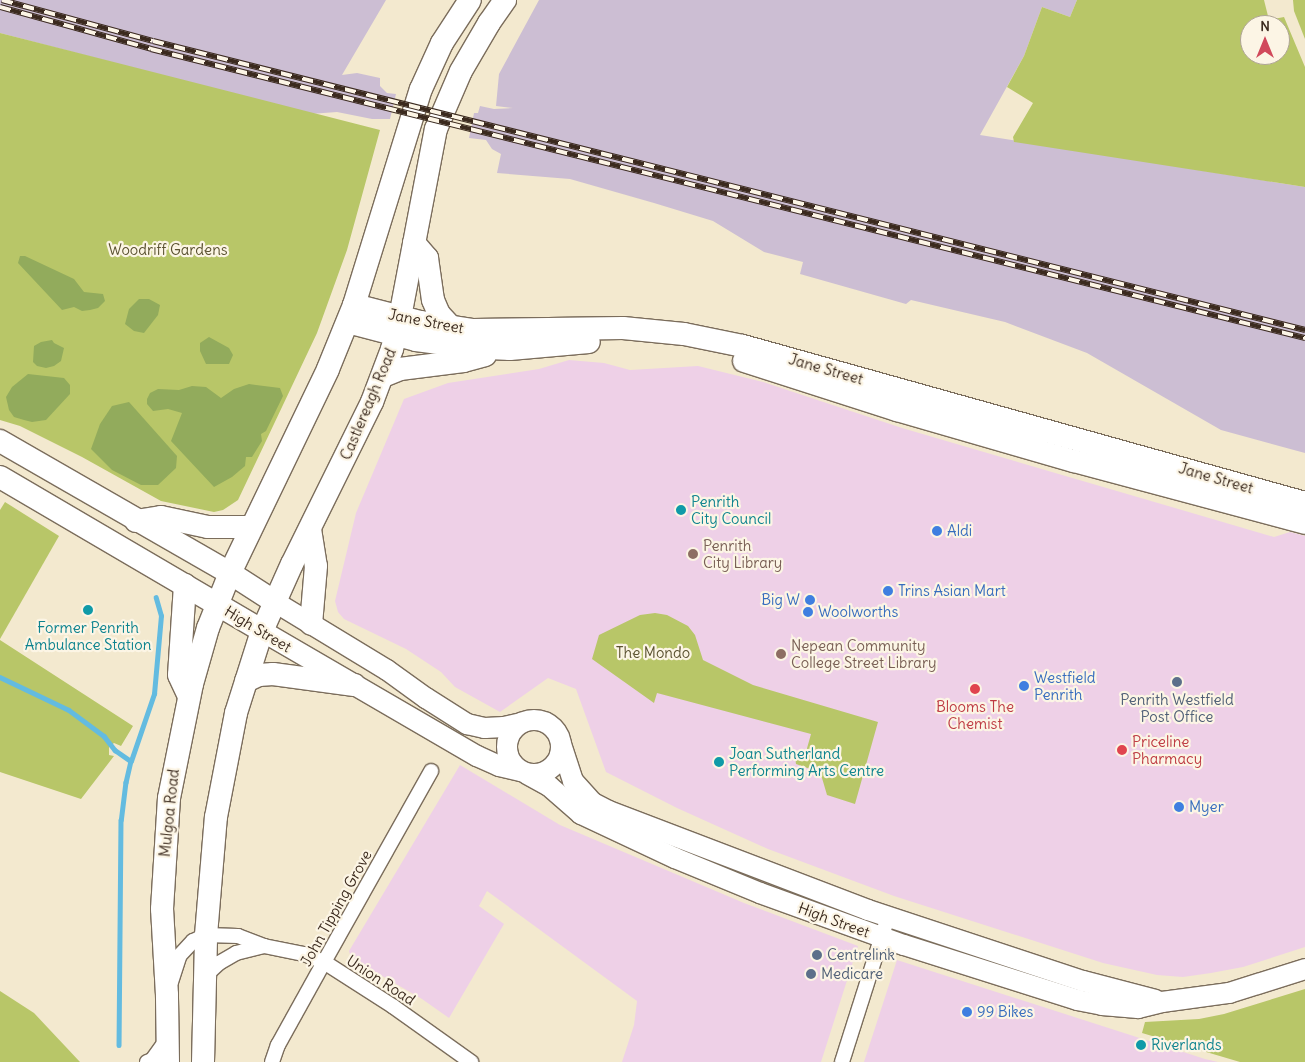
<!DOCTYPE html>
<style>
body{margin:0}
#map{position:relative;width:1305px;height:1062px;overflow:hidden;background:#f3e9cf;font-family:Delius,sans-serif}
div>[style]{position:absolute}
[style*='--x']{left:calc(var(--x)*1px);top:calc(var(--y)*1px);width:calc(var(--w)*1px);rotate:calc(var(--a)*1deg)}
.built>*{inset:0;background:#eed0e7}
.industrial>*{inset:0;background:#ccbed3}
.green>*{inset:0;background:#b8c668}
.forest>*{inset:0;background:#92ab5c}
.stream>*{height:4.5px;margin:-2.25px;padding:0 2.25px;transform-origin:2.25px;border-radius:2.25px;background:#63bbe0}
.roads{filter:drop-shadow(1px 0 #7b6d5c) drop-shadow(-1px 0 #7b6d5c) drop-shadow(0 1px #7b6d5c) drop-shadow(0 -1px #7b6d5c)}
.minor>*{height:14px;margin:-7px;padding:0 7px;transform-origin:7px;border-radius:7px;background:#fff}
.secondary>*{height:20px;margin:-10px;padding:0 10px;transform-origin:10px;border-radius:10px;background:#fff}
.secondary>.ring{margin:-10px;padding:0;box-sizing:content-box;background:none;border:20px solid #fff;border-radius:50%}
.primary>*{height:22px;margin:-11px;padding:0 11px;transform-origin:11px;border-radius:11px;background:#fff}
.trunk>*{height:22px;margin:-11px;padding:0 11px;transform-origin:11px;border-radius:11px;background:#fff}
.rail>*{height:5.5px;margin-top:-2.75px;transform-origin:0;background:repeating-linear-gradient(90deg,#fcf5e5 0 11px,#3b2a1e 0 22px);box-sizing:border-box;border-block:1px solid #3b2a1e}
.dots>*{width:14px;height:14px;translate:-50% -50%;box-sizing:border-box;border:2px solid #fcf5e5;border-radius:50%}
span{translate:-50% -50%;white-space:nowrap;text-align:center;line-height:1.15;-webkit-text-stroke:4.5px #fcf5e5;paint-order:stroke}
.park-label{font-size:15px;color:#5a5130}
.street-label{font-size:15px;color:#3b2a1e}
.culture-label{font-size:15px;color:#0d838f}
.left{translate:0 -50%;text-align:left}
.shop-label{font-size:15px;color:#366cbe}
.right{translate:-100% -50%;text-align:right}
.education-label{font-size:15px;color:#785e54}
.service-label{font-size:15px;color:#4e5e75}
.health-label{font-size:15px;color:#be3a42}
.north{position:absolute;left:1240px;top:15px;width:50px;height:50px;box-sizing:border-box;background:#fcf5e5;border:1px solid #afa495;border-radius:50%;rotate:0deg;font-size:14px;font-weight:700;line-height:20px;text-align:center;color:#3b2a1e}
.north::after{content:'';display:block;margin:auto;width:18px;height:22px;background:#d1495b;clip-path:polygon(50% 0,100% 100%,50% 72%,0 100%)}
</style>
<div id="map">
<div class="built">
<div style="clip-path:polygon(569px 360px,604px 363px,630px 370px,698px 366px,763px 382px,902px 428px,1274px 537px,1290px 532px,1305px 536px,1305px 947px,1243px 967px,1211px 973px,1183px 977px,1157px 975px,1103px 963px,894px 896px,768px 849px,677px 808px,606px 772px,576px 689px,548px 678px,500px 712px,455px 687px,441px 672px,406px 649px,344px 619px,338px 612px,335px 601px,356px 513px,404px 399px,448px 383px,539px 369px)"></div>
<div style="clip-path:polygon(460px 765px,560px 825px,744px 903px,858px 946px,821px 1062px,622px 1062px,634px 1025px,637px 1001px,487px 891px,479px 906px,504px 924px,449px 1018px,422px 999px,351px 958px,349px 951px)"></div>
<div style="clip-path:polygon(897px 960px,1205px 1059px,1218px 1062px,864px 1062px)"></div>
</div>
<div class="industrial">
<div style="clip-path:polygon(0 0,386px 0,342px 75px,357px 73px,380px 78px,380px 86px,387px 93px,396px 94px,390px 119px,372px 119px,337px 112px,310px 114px,0 33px)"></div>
<div style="clip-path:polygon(539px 0,1077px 0,1070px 17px,1042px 7px,1024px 56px,980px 135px,1305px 187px,1305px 453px,1221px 430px,1087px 353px,1005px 322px,911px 300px,906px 304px,800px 274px,803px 262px,764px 252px,713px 221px,654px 203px,570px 179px,497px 173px,501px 154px,492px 149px,486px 140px,469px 138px,474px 113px,478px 113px,480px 106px,494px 109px,513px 108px,496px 106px,499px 74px)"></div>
</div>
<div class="green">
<div style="clip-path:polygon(evenodd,1077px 0,1264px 0,1269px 20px,1284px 17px,1305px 67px,1305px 187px,1014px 142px,1013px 137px,1033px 103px,1007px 87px,1024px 56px,1042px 7px,1070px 17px,1077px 0,1250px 25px,1280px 25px,1280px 55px,1250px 55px,1250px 25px)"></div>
<div style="clip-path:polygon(1293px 0,1305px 0,1305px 39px,1294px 11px)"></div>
<div style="clip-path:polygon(0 33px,380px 130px,347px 250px,317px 333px,238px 500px,223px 510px,214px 512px,161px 501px,82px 457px,20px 426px,0 420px)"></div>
<div style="clip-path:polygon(5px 502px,59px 536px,0 639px,0 510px)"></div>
<div style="clip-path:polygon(655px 613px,667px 615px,688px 626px,695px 635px,703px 660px,753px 685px,878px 722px,855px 804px,827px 795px,822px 778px,816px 771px,796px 764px,795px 757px,804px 759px,811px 734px,657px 693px,654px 703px,592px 659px,599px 635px,640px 615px)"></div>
<div style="clip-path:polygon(0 640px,133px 726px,121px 746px,114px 743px,109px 747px,109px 755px,114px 756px,81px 799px,0 772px)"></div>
<div style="clip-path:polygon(1305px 989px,1305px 1062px,1240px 1062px,1142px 1033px,1145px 1022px,1199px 1019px,1224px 1014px)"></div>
<div style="clip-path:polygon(0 991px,34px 1013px,80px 1062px,0 1062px)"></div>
</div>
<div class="forest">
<div style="clip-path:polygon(20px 256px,25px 256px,74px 279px,84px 292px,103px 294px,105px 301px,98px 308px,90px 310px,82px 311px,74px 307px,62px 310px,18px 263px)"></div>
<div style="clip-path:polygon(139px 299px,149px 299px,160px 305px,158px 315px,144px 333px,134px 331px,125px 324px,129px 309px)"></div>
<div style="clip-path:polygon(209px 337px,229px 348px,233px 355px,229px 364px,206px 364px,200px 351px,200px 343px)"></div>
<div style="clip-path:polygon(52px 340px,54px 343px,64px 348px,61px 361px,54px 366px,46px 368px,37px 366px,33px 362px,34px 346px,41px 342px)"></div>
<div style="clip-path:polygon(28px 374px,64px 378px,70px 385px,70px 394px,46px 420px,32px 422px,24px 420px,14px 417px,9px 410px,6px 397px,12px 387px)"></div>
<div style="clip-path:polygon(249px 384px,280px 388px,283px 396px,266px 431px,261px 434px,262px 441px,252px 457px,246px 457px,245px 466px,232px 477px,214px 487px,171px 441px,182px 413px,168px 409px,153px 411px,147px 404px,147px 399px,150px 393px,158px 389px,179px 390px,192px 386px,206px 387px,221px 398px,234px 389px)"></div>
<div style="clip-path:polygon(129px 402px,177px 456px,176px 468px,158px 485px,141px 485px,112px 470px,91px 449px,100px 424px,112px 406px)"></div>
</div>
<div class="stream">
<div style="--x:0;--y:677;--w:76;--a:25.6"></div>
<div style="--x:69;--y:710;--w:44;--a:36.6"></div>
<div style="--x:104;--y:736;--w:18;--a:52"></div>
<div style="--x:115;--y:750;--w:19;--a:35"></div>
<div style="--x:131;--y:761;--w:22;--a:103"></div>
<div style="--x:126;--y:782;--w:38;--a:97"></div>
<div style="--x:121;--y:820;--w:225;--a:90.5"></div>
<div style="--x:131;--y:761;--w:71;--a:-71.1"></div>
<div style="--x:154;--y:694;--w:78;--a:-84.9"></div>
<div style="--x:161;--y:616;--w:19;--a:-106"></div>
</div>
<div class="roads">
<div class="minor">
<div style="--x:204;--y:977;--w:21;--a:-43"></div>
<div style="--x:219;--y:963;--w:20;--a:-30"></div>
<div style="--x:236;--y:953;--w:29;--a:-14"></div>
<div style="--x:171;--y:982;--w:28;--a:-72"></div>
<div style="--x:180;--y:955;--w:19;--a:-47"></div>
<div style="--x:193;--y:941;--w:14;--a:-25"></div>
<div style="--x:206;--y:935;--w:32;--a:2"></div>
<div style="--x:238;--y:936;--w:28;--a:21"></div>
<div style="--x:264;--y:946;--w:41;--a:11.3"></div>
<div style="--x:304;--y:954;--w:22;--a:22"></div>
<div style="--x:324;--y:962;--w:83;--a:32.7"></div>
<div style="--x:394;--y:1007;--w:95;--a:35.5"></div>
<div style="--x:147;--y:1062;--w:5;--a:-22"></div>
<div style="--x:152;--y:1060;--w:26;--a:-54"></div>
<div style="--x:272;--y:1062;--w:18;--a:-71"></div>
<div style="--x:278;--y:1045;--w:95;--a:-61"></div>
<div style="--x:324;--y:962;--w:219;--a:-60.7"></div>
<div style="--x:842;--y:1062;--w:152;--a:-72.4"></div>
</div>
<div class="secondary">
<div style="--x:275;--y:602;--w:131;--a:31.3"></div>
<div style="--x:387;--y:670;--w:48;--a:35.7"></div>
<div style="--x:426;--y:698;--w:49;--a:32.4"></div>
<div style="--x:467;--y:724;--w:18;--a:13"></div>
<div style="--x:485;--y:728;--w:19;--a:-3"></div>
<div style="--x:504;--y:727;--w:17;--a:-13"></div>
<div style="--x:262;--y:631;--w:249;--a:30.2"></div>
<div style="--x:477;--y:756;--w:24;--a:24"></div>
<div style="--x:499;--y:766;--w:22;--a:13"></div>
<div class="ring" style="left:507px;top:720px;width:34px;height:34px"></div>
<div style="--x:561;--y:744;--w:39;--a:72"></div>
<div style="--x:573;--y:781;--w:30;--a:48"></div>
<div style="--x:593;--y:803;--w:18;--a:27"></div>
<div style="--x:609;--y:811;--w:277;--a:20.9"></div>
<div style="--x:868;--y:910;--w:226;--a:18.3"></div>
<div style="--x:1083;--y:981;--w:75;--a:14.6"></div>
<div style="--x:527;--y:774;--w:25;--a:29"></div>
<div style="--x:549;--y:786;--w:43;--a:41.2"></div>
<div style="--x:581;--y:814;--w:104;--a:25.1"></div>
<div style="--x:675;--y:858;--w:92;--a:22.4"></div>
<div style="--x:760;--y:893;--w:153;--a:19.9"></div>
<div style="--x:904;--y:945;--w:182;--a:17.6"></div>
<div style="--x:1077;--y:1000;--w:25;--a:11"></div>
<div style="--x:1102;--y:1005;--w:36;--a:5"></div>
<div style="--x:1138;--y:1008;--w:25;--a:-14"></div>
<div style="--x:1162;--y:1002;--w:68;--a:-7.7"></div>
<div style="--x:1229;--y:993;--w:80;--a:-17.5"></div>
</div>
<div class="primary">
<div style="--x:354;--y:305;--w:226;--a:-72.8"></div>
<div style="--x:421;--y:89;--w:51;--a:-65.5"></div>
<div style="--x:442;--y:43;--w:51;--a:-56.9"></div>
<div style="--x:400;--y:317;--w:191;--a:-79.2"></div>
<div style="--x:436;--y:129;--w:63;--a:-66.7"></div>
<div style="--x:461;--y:71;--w:56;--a:-59.7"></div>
<div style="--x:489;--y:23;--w:28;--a:-55"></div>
<div style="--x:246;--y:681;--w:14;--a:-25"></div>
<div style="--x:259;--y:675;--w:14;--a:-4"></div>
<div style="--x:273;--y:674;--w:82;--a:7.7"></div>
<div style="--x:168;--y:1062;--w:67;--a:-90.9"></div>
<div style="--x:167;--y:995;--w:86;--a:-93.3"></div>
<div style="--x:162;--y:909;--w:111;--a:-86.4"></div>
<div style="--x:169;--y:798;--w:116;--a:-78.6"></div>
<div style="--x:192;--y:684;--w:58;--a:-74.1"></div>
<div style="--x:208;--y:628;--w:59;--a:-68.2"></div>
<div style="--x:203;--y:1062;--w:127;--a:-88.6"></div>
<div style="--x:206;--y:935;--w:118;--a:-85.2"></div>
<div style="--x:216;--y:817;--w:106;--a:-79.1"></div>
<div style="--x:236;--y:713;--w:86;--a:-72.4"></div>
</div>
<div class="trunk">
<div style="--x:414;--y:243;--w:20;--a:49"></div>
<div style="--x:427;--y:258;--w:42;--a:81.9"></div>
<div style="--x:433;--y:300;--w:15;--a:67"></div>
<div style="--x:439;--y:314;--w:19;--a:47"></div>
<div style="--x:348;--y:322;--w:70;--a:14.8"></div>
<div style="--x:416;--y:340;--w:52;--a:7.7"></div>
<div style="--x:468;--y:347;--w:42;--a:2.7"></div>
<div style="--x:510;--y:349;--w:79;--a:-5.1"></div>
<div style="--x:744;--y:361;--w:161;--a:17.8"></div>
<div style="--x:897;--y:410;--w:184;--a:16.1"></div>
<div style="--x:1074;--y:461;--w:239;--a:15"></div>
<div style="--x:383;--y:376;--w:18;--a:-22"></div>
<div style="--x:400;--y:369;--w:64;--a:-7.2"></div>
<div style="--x:463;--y:361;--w:23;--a:-15"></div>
<div style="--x:0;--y:441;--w:265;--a:29.9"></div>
<div style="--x:230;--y:573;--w:54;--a:32.8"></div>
<div style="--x:0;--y:477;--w:304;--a:30.4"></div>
<div style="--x:262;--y:631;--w:73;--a:-65.9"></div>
<div style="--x:292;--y:564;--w:181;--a:-63.7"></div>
<div style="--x:372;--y:402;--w:57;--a:-69.3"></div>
<div style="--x:392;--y:349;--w:30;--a:-75"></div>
<div style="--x:136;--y:521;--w:25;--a:-9"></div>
<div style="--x:161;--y:517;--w:48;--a:12"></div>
<div style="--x:208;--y:527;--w:43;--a:0"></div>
<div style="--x:310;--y:529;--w:37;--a:81"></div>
<div style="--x:316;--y:566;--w:58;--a:94.9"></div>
<div style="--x:230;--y:573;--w:226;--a:-64.3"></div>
<div style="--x:328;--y:369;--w:69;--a:-67.9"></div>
<div style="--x:354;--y:305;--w:68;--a:14.4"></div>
<div style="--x:420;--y:322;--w:54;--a:8.6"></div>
<div style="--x:473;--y:330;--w:150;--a:-0.8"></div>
<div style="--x:623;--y:328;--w:61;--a:5.6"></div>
<div style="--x:684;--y:334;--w:60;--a:11.5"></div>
<div style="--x:743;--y:346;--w:584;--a:15.61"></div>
<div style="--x:185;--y:585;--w:90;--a:93.8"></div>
<div style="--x:179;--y:675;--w:23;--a:65"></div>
</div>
</div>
<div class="rail">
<div style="--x:2;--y:0;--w:156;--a:15.2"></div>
<div style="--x:153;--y:41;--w:1188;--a:14.08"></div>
<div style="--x:0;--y:7;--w:157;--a:15.5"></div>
<div style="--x:151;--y:49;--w:1190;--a:14.06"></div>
</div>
<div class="dots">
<div style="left:681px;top:510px;background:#0f9aa8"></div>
<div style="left:937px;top:531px;background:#3f7fe0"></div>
<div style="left:693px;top:554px;background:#8d6e63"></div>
<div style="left:888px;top:591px;background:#3f7fe0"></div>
<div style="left:810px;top:600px;background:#3f7fe0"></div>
<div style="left:88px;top:610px;background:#0f9aa8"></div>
<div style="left:808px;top:612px;background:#3f7fe0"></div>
<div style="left:781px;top:654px;background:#8d6e63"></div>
<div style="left:1177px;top:682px;background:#5c6f8a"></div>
<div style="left:1024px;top:686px;background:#3f7fe0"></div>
<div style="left:975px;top:689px;background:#e0444e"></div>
<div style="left:1122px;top:750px;background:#e0444e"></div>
<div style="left:719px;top:762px;background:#0f9aa8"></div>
<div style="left:1179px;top:807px;background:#3f7fe0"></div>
<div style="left:817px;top:955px;background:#5c6f8a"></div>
<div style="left:811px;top:974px;background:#5c6f8a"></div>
<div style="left:967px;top:1012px;background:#3f7fe0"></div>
<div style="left:1141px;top:1045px;background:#0f9aa8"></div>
</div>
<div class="park-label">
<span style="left:168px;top:250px">Woodriff Gardens</span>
<span style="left:653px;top:653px">The Mondo</span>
</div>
<div class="street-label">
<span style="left:426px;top:321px;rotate:11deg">Jane Street</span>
<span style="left:826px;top:369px;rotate:16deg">Jane Street</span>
<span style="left:368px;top:404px;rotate:-67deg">Castlereagh Road</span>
<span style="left:1216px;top:478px;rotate:16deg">Jane Street</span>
<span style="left:258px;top:629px;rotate:31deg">High Street</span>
<span style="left:169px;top:813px;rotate:-84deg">Mulgoa Road</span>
<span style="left:336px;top:908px;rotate:-61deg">John Tipping Grove</span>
<span style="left:834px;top:920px;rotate:20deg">High Street</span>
<span style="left:381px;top:980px;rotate:33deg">Union Road</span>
</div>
<div class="culture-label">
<span class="left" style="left:691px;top:510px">Penrith<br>City Council</span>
<span style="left:88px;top:636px">Former Penrith<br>Ambulance Station</span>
<span class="left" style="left:729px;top:762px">Joan Sutherland<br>Performing Arts Centre</span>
<span class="left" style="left:1151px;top:1045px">Riverlands</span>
</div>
<div class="shop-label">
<span class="left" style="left:947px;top:531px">Aldi</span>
<span class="left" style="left:898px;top:591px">Trins Asian Mart</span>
<span class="right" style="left:800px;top:600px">Big W</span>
<span class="left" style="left:818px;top:612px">Woolworths</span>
<span class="left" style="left:1034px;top:686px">Westfield<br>Penrith</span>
<span class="left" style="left:1189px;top:807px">Myer</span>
<span class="left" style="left:977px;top:1012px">99 Bikes</span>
</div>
<div class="education-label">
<span class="left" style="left:703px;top:554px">Penrith<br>City Library</span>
<span class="left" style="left:791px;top:654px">Nepean Community<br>College Street Library</span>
</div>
<div class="service-label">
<span style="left:1177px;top:708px">Penrith Westfield<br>Post Office</span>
<span class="left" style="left:827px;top:955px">Centrelink</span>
<span class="left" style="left:821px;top:974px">Medicare</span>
</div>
<div class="health-label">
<span style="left:975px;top:715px">Blooms The<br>Chemist</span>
<span class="left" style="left:1132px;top:750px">Priceline<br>Pharmacy</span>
</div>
<div class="north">N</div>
</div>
